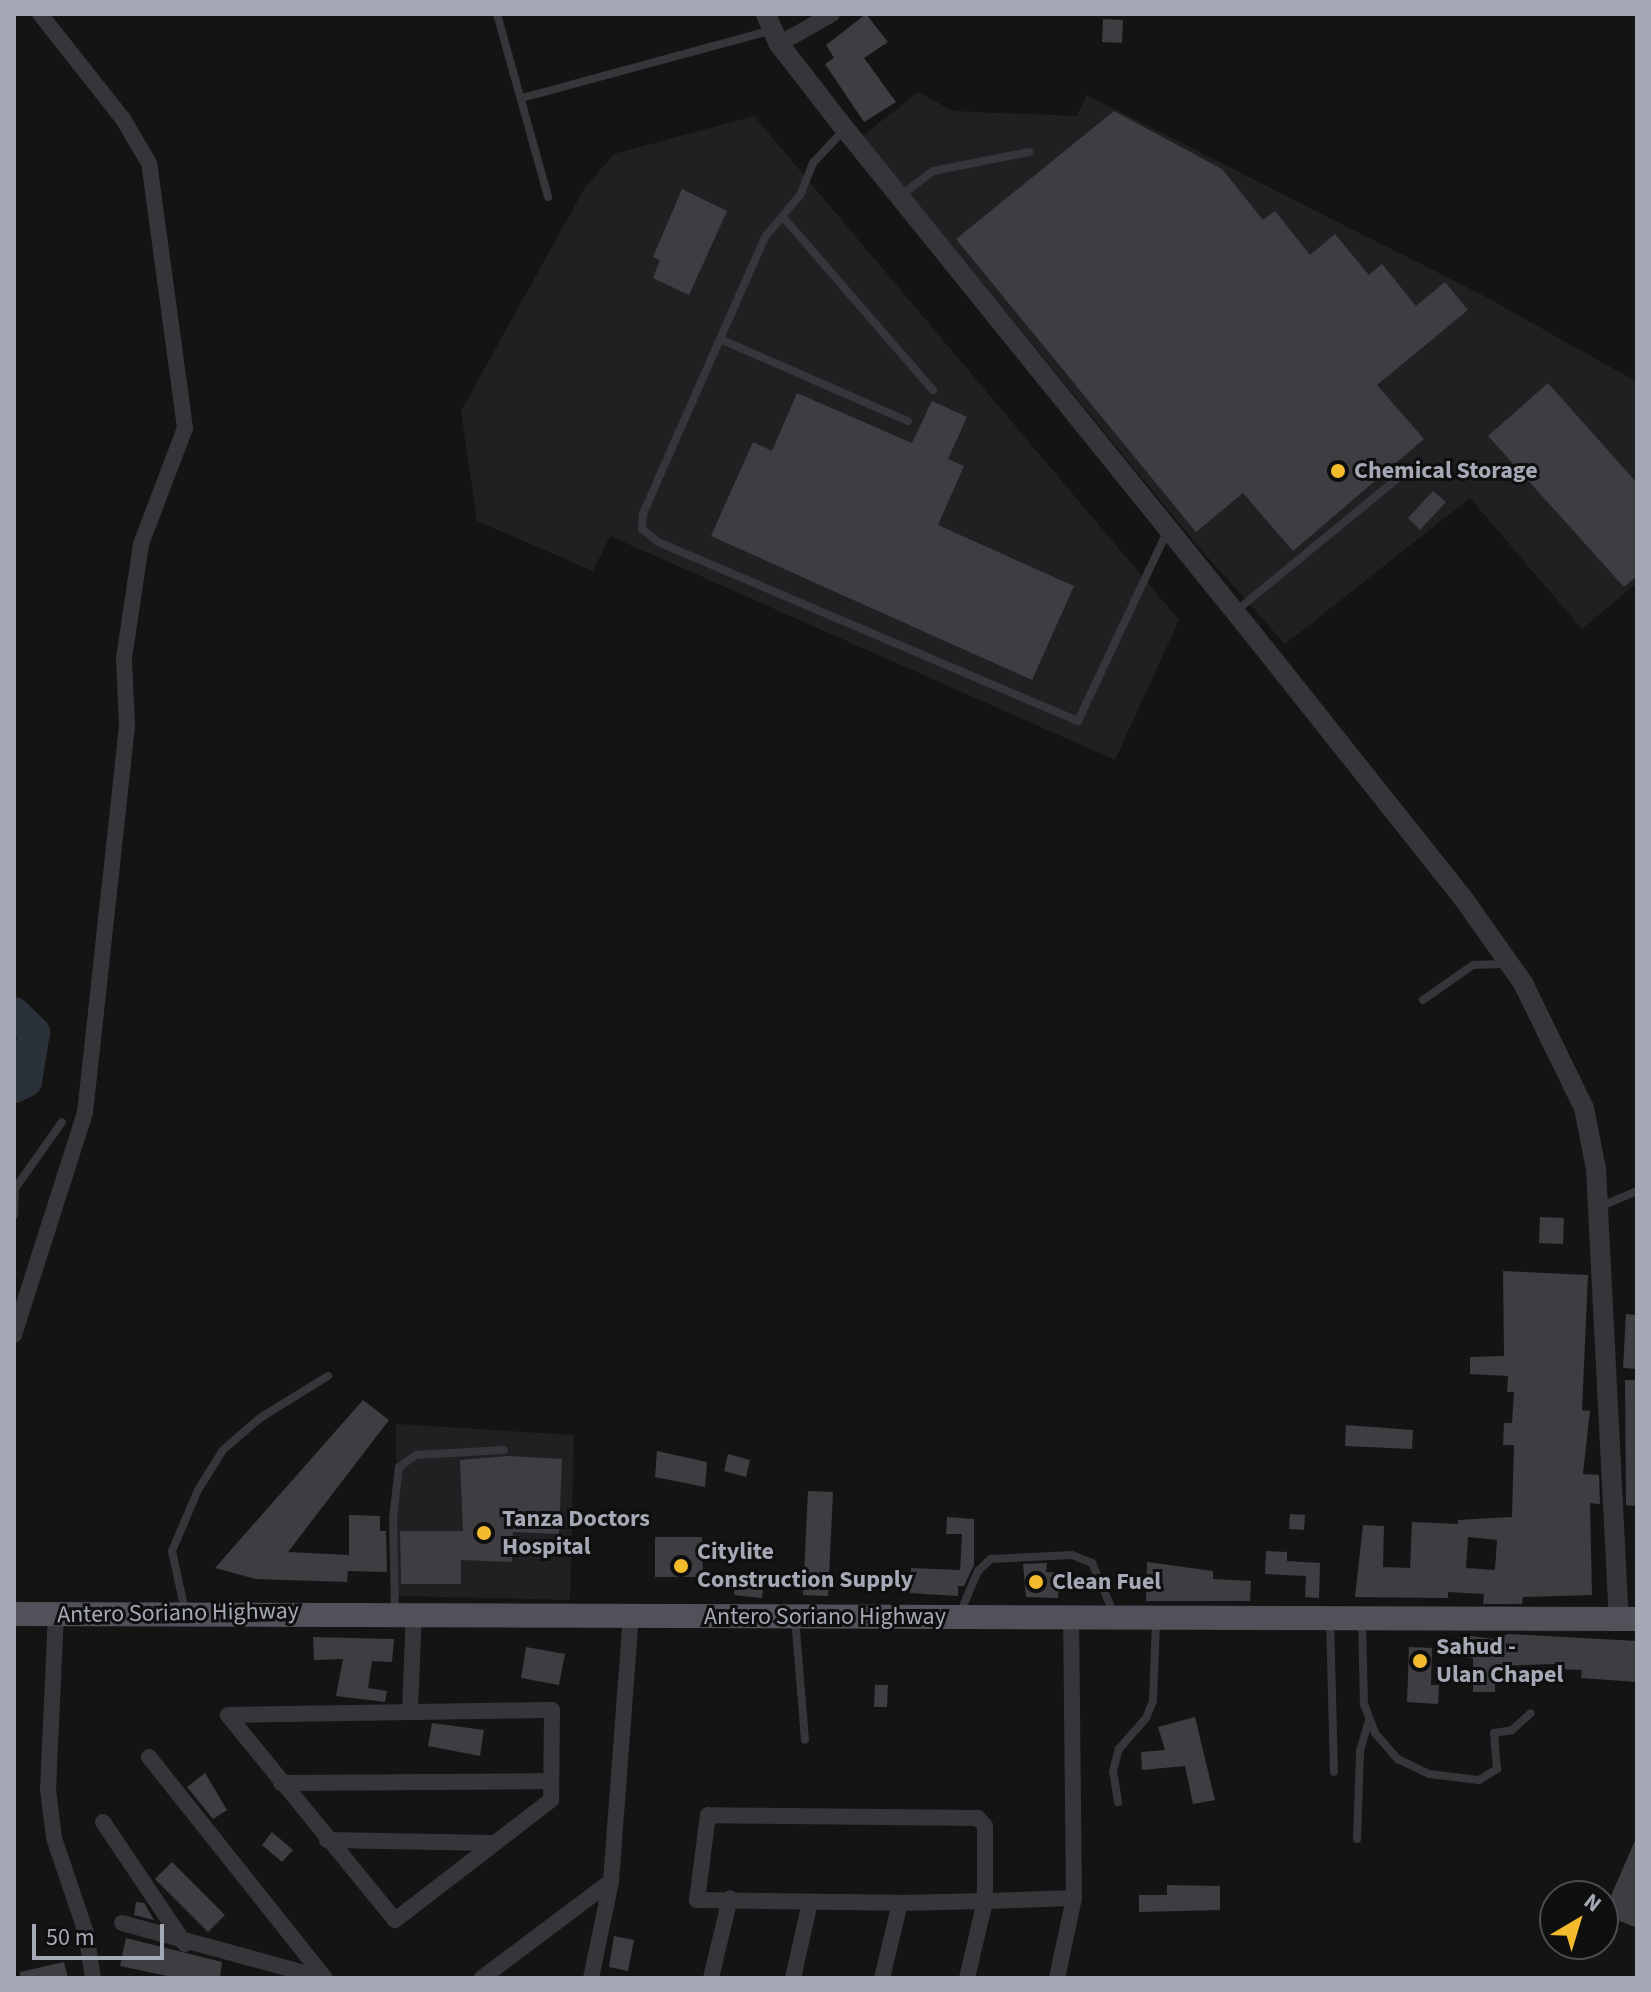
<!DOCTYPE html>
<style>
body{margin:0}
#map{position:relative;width:1651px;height:1992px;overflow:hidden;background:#141415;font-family:"Source Sans 3",sans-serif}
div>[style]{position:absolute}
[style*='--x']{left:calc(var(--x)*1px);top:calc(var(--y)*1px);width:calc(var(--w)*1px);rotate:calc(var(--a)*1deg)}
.built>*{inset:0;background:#202022}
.river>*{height:32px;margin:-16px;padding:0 16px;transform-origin:16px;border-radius:16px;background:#2a3139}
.building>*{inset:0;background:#3e3e42}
.service>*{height:8px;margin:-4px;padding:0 4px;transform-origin:4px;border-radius:4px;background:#35353a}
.minor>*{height:16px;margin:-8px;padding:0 8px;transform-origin:8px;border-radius:8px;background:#35353a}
.tertiary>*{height:20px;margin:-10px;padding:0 10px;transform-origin:10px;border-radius:10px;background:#35353a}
.primary>*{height:24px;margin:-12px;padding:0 12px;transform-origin:12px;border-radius:12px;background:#515259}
.dots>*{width:22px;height:22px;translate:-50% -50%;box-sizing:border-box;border:4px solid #0f0f10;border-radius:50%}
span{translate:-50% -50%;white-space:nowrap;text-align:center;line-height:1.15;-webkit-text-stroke:6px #0f0f10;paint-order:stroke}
.poi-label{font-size:24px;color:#a5a9b6;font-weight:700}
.left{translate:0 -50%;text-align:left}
.street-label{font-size:24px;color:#a5a9b6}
.frame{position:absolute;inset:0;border:16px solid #a5a9b6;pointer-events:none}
.north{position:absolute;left:1539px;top:1880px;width:80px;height:80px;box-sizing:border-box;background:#0f0f10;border:2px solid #4b4d52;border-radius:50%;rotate:38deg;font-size:22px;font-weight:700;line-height:32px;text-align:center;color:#a5a9b6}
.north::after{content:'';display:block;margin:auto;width:28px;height:36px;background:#f4bc2d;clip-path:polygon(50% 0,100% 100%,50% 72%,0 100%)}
.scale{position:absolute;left:32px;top:1924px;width:132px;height:36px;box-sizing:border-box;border:4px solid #a5a9b6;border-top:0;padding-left:10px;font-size:24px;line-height:28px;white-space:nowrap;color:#a5a9b6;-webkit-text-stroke:6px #0f0f10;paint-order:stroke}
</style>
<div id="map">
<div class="built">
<div style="clip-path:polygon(919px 92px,952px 111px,1077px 116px,1087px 95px,1486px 297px,1637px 382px,1637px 583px,1582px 629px,1470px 498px,1285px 644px,1196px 544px,862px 136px)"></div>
<div style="clip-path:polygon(754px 116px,1179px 620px,1115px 760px,610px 536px,593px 571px,477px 521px,461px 411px,584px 189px,614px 154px)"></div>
<div style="clip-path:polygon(396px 1424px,574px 1435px,570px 1600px,397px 1596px)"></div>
</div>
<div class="river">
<div style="--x:14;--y:1013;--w:28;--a:44"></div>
<div style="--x:34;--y:1032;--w:50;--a:99.3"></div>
<div style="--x:26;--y:1081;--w:13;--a:153"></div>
</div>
<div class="building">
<div style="clip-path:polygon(866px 14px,888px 42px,864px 58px,896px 102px,864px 122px,825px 64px,834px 58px,826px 45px)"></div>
<div style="clip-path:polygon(1103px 19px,1123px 20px,1122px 43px,1102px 42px)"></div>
<div style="clip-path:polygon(1114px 111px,1222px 169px,1263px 220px,1275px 211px,1310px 255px,1335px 234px,1369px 275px,1382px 264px,1416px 306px,1445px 282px,1468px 310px,1377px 385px,1424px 439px,1293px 551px,1243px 493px,1196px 532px,956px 239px)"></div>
<div style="clip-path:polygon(682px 189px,727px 211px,689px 295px,653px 278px,660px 260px,653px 257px)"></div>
<div style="clip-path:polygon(1548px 383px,1637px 483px,1637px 576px,1624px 587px,1488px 436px)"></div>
<div style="clip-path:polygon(797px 393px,912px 443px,932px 401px,967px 417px,948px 459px,964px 466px,938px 525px,1074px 586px,1032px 680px,711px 536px,753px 442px,772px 451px)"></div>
<div style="clip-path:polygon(1433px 491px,1446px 502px,1420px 530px,1408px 518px)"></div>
<div style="clip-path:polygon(1540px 1217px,1564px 1218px,1563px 1244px,1539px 1243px)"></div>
<div style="clip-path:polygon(evenodd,1503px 1271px,1588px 1275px,1582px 1410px,1590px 1411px,1583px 1474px,1599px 1475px,1600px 1504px,1590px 1503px,1592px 1595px,1523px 1597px,1522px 1604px,1483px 1604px,1484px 1594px,1448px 1592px,1448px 1598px,1355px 1597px,1363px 1525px,1384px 1526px,1383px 1567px,1410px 1568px,1412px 1522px,1458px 1524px,1458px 1520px,1512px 1517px,1514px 1445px,1503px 1445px,1504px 1423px,1512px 1423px,1514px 1392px,1507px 1392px,1508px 1376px,1470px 1374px,1470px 1357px,1504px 1356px,1503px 1271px,1468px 1537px,1497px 1540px,1495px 1570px,1466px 1568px,1468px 1537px)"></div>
<div style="clip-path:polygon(1626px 1314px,1637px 1315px,1637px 1369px,1623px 1368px)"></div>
<div style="clip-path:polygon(1625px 1380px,1637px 1380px,1637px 1506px,1626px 1505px)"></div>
<div style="clip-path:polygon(363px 1400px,389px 1420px,288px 1552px,349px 1555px,349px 1515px,380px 1516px,380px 1531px,386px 1531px,387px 1572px,348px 1571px,347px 1582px,256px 1579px,215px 1568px)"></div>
<div style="clip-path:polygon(1346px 1425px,1413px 1430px,1412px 1449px,1345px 1446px)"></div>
<div style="clip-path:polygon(657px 1451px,707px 1462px,705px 1487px,655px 1477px)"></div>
<div style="clip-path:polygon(728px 1454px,750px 1460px,746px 1477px,724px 1471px)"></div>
<div style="clip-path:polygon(507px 1456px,562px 1459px,559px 1534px,513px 1532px,512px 1562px,461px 1560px,461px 1584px,401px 1584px,400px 1531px,463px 1531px,460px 1460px)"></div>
<div style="clip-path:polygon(808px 1491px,833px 1492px,828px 1596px,803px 1595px)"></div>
<div style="clip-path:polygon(1290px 1514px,1305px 1515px,1304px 1530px,1289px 1529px)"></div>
<div style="clip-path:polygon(947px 1517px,974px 1519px,974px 1565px,964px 1586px,958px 1586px,958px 1596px,910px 1593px,911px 1568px,960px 1570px,962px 1534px,946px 1534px)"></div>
<div style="clip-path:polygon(655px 1537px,702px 1537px,703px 1577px,655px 1577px)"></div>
<div style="clip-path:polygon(1266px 1551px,1287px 1552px,1287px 1561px,1320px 1563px,1319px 1598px,1305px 1597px,1306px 1576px,1265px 1574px)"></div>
<div style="clip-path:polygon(1147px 1562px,1213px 1571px,1213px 1579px,1251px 1581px,1250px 1601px,1146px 1601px)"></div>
<div style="clip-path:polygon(1047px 1563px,1046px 1572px,1059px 1573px,1058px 1598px,1026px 1597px,1023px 1564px)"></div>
<div style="clip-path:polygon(735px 1580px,764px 1583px,762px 1598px,734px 1595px)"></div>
<div style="clip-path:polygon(1509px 1634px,1637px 1641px,1637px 1682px,1581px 1678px,1582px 1670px,1556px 1669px,1556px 1664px,1495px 1666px,1495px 1692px,1473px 1692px,1473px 1658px,1460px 1656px,1463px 1635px,1494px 1639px)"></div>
<div style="clip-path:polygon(313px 1637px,394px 1639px,392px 1662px,372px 1661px,368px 1688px,387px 1691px,385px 1702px,336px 1696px,343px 1659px,314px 1660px)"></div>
<div style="clip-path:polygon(526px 1647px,565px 1654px,559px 1685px,521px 1678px)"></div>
<div style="clip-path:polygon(1409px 1647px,1432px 1648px,1431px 1685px,1439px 1685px,1438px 1704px,1407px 1702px)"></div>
<div style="clip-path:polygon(875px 1685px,888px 1685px,887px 1707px,874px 1707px)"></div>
<div style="clip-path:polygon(1195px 1717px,1215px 1800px,1193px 1804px,1185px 1766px,1142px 1770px,1141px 1752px,1165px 1750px,1158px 1727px)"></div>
<div style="clip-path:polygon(432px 1723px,484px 1730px,480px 1756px,428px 1746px)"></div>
<div style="clip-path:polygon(205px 1773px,227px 1810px,213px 1819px,187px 1787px)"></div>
<div style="clip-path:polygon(272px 1832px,293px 1850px,282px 1862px,262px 1845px)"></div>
<div style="clip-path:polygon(1637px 1836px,1637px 1928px,1603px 1914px)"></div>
<div style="clip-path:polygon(172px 1862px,225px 1915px,208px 1932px,155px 1879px)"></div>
<div style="clip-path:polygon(1167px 1885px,1220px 1886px,1220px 1910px,1139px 1912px,1139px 1895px,1167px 1895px)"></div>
<div style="clip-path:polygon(136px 1902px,144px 1903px,154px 1920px,134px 1915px)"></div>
<div style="clip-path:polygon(614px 1936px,634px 1940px,628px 1971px,609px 1967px)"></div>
<div style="clip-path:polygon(126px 1938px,222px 1962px,220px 1978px,177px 1978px,120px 1966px)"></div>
<div style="clip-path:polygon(64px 1962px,68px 1978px,20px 1978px,20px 1972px)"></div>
</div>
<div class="service">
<div style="--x:497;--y:14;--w:190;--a:74.4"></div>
<div style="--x:522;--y:98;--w:259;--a:-15.2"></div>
<div style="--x:844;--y:130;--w:45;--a:133.2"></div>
<div style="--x:813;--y:163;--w:35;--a:112"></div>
<div style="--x:800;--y:195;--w:55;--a:129.8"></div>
<div style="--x:765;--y:237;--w:302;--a:113.8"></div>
<div style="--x:643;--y:513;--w:16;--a:94"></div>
<div style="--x:642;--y:529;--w:21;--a:39"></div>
<div style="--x:658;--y:542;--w:457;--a:23.1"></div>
<div style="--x:1078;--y:721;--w:209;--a:-64.8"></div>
<div style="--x:900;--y:196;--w:41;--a:-37.1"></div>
<div style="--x:933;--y:171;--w:98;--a:-11.2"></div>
<div style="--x:783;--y:217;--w:229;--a:49.1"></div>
<div style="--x:720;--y:339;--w:205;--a:23.6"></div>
<div style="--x:1236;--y:611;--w:216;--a:-39.4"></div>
<div style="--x:1423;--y:1000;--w:61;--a:-35"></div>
<div style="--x:1473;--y:965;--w:36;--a:-2"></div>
<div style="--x:14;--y:1190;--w:83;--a:-54.8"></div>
<div style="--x:1599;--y:1207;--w:41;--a:-22.8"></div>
<div style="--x:14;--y:1215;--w:25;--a:-88"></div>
<div style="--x:185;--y:1611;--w:61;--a:-102.2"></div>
<div style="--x:172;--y:1551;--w:66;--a:-66.9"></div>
<div style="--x:198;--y:1490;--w:47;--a:-58"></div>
<div style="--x:223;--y:1450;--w:49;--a:-40.9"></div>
<div style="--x:260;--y:1418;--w:80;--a:-31.7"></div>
<div style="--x:395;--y:1611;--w:93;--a:-91.2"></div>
<div style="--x:393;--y:1518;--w:51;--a:-83.3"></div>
<div style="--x:399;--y:1467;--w:21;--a:-35"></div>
<div style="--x:416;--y:1455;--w:88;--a:-3.3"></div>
<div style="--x:960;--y:1613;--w:46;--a:-66.8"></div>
<div style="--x:978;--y:1571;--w:18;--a:-43"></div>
<div style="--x:991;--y:1559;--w:81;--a:-2.8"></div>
<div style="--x:1072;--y:1555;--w:22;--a:22"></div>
<div style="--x:1092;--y:1563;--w:56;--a:66.7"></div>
<div style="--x:795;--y:1618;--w:122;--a:85.3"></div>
<div style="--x:1330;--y:1619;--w:153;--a:88.5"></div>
<div style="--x:1362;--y:1619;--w:85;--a:88.7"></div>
<div style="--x:1364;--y:1704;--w:31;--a:69"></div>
<div style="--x:1375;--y:1733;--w:35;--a:49"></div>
<div style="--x:1398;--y:1759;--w:34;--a:26"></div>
<div style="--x:1429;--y:1774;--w:50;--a:6.8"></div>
<div style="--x:1479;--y:1780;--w:21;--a:-31"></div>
<div style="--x:1497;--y:1769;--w:36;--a:-95"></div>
<div style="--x:1494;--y:1733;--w:18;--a:-9"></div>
<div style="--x:1512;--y:1730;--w:25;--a:-42"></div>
<div style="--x:1118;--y:1802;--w:31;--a:-99"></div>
<div style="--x:1113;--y:1771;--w:23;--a:-75"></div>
<div style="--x:1119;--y:1749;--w:41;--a:-48.9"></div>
<div style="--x:1146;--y:1718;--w:18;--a:-68"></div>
<div style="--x:1153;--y:1701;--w:83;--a:-87.9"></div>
<div style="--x:1357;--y:1839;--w:88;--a:-88"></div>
<div style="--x:1360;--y:1751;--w:33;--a:-74"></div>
</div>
<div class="minor">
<div style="--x:779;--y:44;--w:61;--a:-29.5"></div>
<div style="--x:14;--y:1335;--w:233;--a:-72.3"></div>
<div style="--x:85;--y:1113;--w:390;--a:-83.8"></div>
<div style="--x:127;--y:725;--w:67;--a:-92.6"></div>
<div style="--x:124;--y:658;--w:115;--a:-81.5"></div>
<div style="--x:141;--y:544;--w:124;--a:-69.2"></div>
<div style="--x:185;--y:428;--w:267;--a:-97.7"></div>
<div style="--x:149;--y:163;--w:51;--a:-120.6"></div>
<div style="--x:123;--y:119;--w:134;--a:-128.3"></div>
<div style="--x:56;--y:1614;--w:175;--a:92.6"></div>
<div style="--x:48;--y:1789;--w:49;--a:83"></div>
<div style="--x:54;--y:1838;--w:100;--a:71.4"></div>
<div style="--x:86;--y:1933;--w:46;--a:81.2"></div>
<div style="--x:552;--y:1710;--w:90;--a:90.6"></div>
<div style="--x:551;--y:1800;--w:197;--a:142.4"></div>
<div style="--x:395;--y:1920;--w:264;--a:-129.2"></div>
<div style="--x:228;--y:1715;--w:324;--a:-0.9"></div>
<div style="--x:410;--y:1711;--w:99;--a:-87.7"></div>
<div style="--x:149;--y:1757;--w:283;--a:51.5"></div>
<div style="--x:281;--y:1783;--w:270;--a:-0.4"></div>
<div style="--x:103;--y:1822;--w:147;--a:56.1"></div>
<div style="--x:327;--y:1840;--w:167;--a:1"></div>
<div style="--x:122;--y:1923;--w:208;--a:15.3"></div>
<div style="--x:482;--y:1978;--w:161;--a:-36.9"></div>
<div style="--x:591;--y:1978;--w:99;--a:-78.3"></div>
<div style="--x:611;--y:1881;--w:264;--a:-85.7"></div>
<div style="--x:711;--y:1978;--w:82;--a:-76.6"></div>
<div style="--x:793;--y:1978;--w:78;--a:-77.4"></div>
<div style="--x:882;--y:1978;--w:77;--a:-76.5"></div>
<div style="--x:967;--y:1978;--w:79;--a:-76.8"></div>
<div style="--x:985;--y:1901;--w:75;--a:-90"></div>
<div style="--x:985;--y:1826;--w:11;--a:-131"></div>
<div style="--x:978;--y:1818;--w:270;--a:-179.4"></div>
<div style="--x:708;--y:1815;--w:86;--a:97.4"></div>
<div style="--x:697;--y:1900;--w:203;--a:0.8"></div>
<div style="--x:900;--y:1903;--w:85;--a:-1.3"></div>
<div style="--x:985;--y:1901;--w:89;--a:-1.9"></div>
<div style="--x:1057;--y:1978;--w:82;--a:-78"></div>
<div style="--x:1074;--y:1898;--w:281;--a:-90.6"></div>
</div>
<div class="tertiary">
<div style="--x:766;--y:14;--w:33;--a:67"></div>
<div style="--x:779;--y:44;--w:108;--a:52.2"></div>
<div style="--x:845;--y:129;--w:636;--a:51.06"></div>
<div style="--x:1245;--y:624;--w:350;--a:51.5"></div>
<div style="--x:1463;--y:898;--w:104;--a:54.8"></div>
<div style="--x:1523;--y:983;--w:139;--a:64"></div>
<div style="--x:1584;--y:1108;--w:62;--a:78.9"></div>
<div style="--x:1596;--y:1169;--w:451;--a:87.1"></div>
</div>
<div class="primary">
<div style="--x:14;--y:1614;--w:1623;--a:0.18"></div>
</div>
<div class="dots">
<div style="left:1338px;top:471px;background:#f4bc2d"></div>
<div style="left:484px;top:1533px;background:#f4bc2d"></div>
<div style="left:681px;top:1566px;background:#f4bc2d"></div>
<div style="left:1036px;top:1582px;background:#f4bc2d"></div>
<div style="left:1420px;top:1661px;background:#f4bc2d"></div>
</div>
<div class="poi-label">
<span class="left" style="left:1354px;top:471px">Chemical Storage</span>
<span class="left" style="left:502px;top:1533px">Tanza Doctors<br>Hospital</span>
<span class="left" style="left:697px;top:1566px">Citylite<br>Construction Supply</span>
<span class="left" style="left:1052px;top:1582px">Clean Fuel</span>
<span class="left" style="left:1436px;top:1661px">Sahud -<br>Ulan Chapel</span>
</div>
<div class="street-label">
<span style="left:178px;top:1613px;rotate:-1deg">Antero Soriano Highway</span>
<span style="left:825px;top:1617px">Antero Soriano Highway</span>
</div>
<div class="frame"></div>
<div class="north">N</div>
<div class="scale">50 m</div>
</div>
